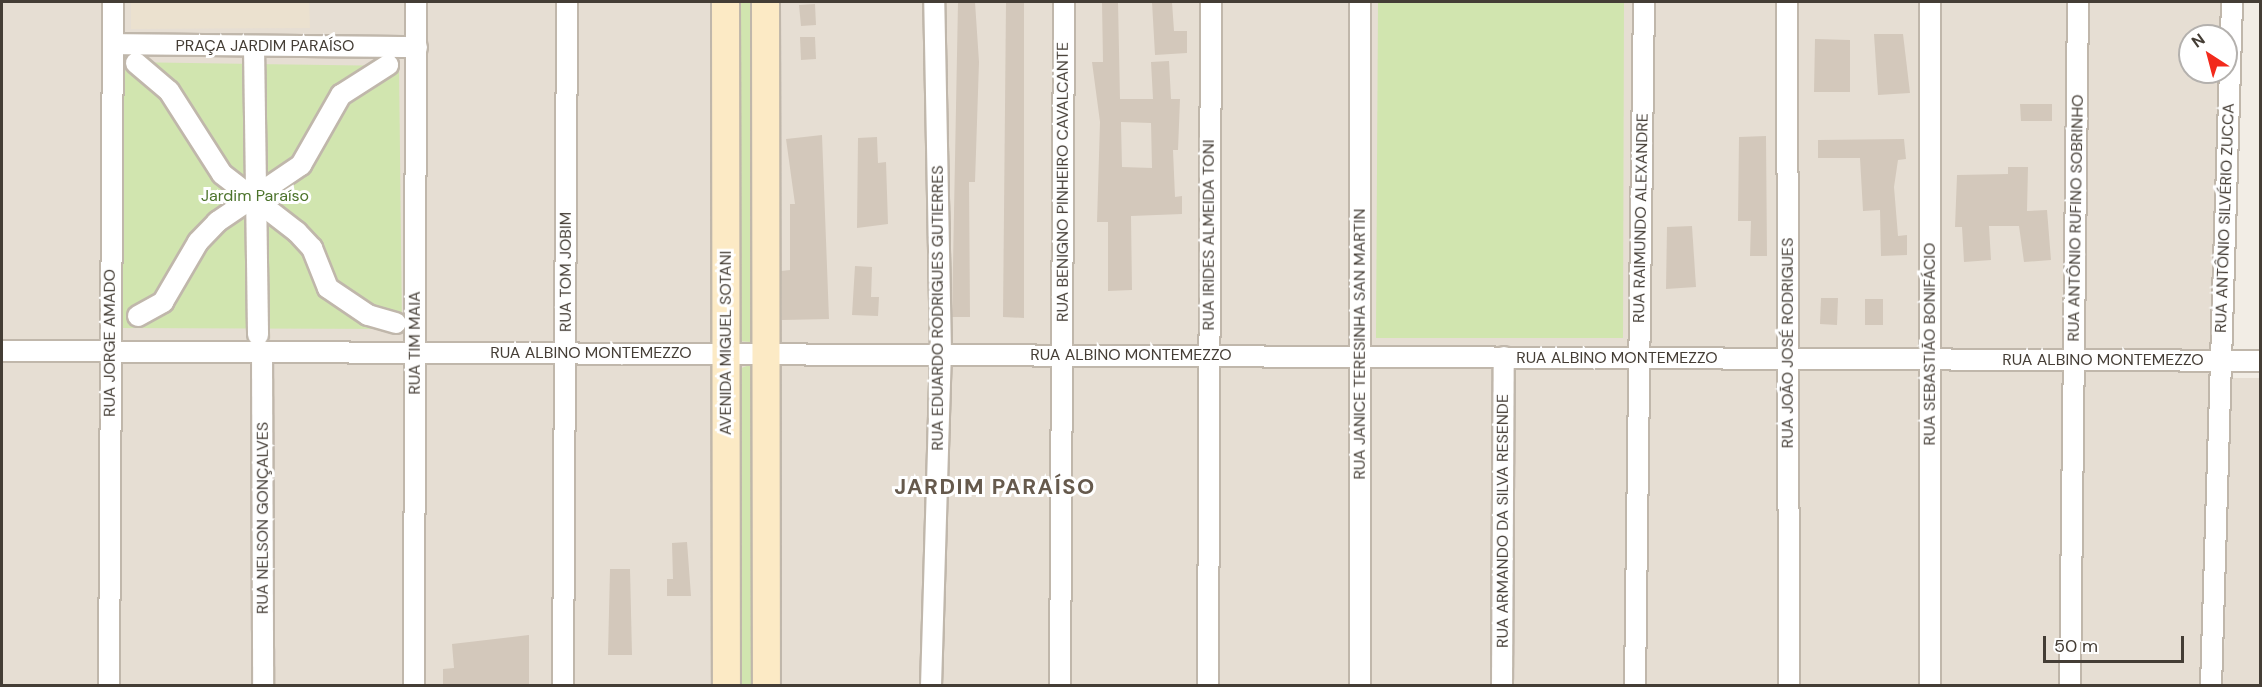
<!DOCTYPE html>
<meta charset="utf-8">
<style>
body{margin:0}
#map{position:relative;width:2262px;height:687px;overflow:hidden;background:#f2ede5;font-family:"DM Sans",sans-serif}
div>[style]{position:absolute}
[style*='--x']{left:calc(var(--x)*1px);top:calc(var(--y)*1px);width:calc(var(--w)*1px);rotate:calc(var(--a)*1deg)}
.residential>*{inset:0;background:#e6ded3}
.education>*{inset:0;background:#ebe1cf}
.green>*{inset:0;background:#d1e5af}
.building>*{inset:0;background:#d3c8bb}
.roads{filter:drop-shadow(2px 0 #c0b7ab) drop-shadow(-2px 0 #c0b7ab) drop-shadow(0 2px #c0b7ab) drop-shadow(0 -2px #c0b7ab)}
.street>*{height:20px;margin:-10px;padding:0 10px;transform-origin:10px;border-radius:10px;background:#fff}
.secondary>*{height:27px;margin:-13.5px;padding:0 13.5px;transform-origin:13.5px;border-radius:13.5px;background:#fceac5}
span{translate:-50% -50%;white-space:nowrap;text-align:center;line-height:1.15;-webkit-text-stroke:6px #fff;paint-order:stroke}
.street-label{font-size:16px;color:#443d35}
.park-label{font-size:16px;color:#4c732b}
.district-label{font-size:22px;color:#665a4d;font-weight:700;letter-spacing:1.5px}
.frame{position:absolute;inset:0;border:3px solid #443d35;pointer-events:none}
.north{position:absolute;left:2178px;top:24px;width:60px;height:60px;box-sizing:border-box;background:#fff;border:2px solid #b4b1ae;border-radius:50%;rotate:324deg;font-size:16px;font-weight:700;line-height:24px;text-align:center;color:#443d35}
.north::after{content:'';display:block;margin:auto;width:21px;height:27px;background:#f22a1c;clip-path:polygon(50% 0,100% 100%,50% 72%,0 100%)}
.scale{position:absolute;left:2043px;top:636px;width:141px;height:27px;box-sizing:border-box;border:3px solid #443d35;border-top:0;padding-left:8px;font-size:18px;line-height:21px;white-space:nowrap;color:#443d35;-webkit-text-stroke:4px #fff;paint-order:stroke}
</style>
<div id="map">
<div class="residential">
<div style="clip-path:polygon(evenodd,2px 2px,2232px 2px,2211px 685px,2px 685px,2px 2px,2190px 36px,2226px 36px,2226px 72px,2190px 72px,2190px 36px)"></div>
<div style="clip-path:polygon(2232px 378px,2260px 378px,2260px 685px,2223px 685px)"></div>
</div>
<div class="education">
<div style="clip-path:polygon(131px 2px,309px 2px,310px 28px,131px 29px)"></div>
</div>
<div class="green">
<div style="clip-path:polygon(737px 2px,761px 2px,756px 340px,750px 342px,739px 341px)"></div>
<div style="clip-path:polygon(1378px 2px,1624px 2px,1623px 338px,1376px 338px)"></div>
<div style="clip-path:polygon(124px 62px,399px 66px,402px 329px,120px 328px)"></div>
<div style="clip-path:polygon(752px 364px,760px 685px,732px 686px,736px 370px)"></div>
</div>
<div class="building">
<div style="clip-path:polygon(958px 2px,975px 2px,979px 62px,975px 182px,969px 182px,970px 317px,952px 317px)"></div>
<div style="clip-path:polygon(1006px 2px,1024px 2px,1024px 318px,1003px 317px)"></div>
<div style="clip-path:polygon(evenodd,1102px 2px,1118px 2px,1120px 99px,1153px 99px,1151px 62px,1169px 61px,1171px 99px,1180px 99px,1178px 150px,1173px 150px,1175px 197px,1182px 196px,1182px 214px,1131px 216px,1132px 290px,1108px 291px,1108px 222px,1097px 222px,1100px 122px,1092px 62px,1103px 62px,1102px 2px,1121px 122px,1151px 123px,1152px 168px,1122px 167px,1121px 122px)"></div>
<div style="clip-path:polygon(1152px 2px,1172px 2px,1174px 31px,1187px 31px,1187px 53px,1155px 55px)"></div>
<div style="clip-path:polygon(815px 4px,816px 25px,801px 26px,799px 5px)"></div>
<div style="clip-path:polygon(1874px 34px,1903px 34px,1910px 93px,1878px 95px)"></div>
<div style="clip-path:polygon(800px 37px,815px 37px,816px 59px,801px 60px)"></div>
<div style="clip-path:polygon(1815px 39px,1850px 40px,1850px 92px,1814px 92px)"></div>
<div style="clip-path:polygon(2020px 104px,2052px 104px,2052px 121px,2021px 121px)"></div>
<div style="clip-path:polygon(822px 135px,829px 319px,782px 320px,781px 271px,790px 270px,790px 204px,795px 204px,786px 139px)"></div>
<div style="clip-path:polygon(1766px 136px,1767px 256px,1750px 256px,1751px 221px,1738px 221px,1739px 137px)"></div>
<div style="clip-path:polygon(877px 137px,878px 163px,886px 162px,888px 224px,857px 228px,858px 138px)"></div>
<div style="clip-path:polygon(1904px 139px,1906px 159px,1898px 160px,1894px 187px,1898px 236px,1907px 235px,1907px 255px,1881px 256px,1880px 210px,1863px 211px,1860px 158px,1818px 158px,1818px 140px)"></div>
<div style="clip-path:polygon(2008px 167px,2028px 167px,2027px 211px,2047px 210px,2051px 260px,2024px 262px,2019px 226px,1989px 226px,1991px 260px,1964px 262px,1962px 227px,1955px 227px,1957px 175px,2008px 174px)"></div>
<div style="clip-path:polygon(1692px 226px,1696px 287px,1666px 289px,1667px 227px)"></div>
<div style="clip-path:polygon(855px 266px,872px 267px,871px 297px,879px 297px,878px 316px,852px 315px)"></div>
<div style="clip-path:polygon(1821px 298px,1838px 298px,1837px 325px,1820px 324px)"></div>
<div style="clip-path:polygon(1865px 299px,1883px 299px,1883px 325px,1865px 325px)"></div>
<div style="clip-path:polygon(687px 542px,691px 596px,667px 596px,667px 579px,673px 579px,672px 543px)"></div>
<div style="clip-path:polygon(610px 569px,630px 569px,632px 655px,608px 655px)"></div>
<div style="clip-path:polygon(529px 635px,529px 685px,443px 686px,443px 669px,454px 668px,452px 644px)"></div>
</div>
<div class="roads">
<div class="street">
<div style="--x:1360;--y:2;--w:684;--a:90"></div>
<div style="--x:1787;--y:2;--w:684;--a:89.83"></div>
<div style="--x:1930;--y:2;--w:684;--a:90"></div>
<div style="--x:114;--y:44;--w:303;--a:0.6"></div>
<div style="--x:254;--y:46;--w:289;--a:89.2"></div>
<div style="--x:136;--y:63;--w:43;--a:40.3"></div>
<div style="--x:169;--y:91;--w:98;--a:57.4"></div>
<div style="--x:222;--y:174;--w:95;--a:37.7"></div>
<div style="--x:297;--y:232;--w:22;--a:47"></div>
<div style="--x:312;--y:248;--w:43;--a:68.2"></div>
<div style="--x:328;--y:288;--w:48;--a:34"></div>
<div style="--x:368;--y:315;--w:29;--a:16"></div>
<div style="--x:138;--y:316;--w:29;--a:-29"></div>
<div style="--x:163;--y:302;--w:69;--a:-59.7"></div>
<div style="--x:198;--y:242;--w:28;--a:-46"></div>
<div style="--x:217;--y:222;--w:102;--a:-34.2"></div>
<div style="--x:301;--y:165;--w:81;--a:-60.3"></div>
<div style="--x:341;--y:95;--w:56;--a:-32.6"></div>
<div style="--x:2;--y:351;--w:2258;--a:0.25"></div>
<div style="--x:262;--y:351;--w:335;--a:89.8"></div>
<div style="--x:109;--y:686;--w:684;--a:-89.66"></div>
<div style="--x:414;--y:686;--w:684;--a:-89.83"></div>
<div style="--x:563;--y:686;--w:684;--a:-89.66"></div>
<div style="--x:931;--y:686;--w:332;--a:-88.3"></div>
<div style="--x:941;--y:354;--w:352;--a:-91.1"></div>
<div style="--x:1060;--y:686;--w:684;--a:-89.66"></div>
<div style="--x:1208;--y:686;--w:684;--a:-89.75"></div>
<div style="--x:1502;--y:686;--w:329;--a:-89.7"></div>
<div style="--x:1635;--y:686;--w:684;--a:-89.25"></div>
<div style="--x:2070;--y:686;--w:684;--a:-89.33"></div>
<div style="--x:2211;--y:686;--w:684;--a:-88.24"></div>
</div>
<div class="secondary">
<div style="--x:725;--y:2;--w:684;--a:89.92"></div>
<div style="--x:765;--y:2;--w:684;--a:89.92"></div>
</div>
</div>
<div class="street-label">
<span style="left:265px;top:46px">PRAÇA JARDIM PARAÍSO</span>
<span style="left:1063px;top:182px;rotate:-90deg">RUA BENIGNO PINHEIRO CAVALCANTE</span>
<span style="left:1641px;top:218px;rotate:-89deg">RUA RAIMUNDO ALEXANDRE</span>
<span style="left:2076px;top:218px;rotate:-89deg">RUA ANTÔNIO RUFINO SOBRINHO</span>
<span style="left:2225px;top:218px;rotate:-88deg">RUA ANTÔNIO SILVÉRIO ZUCCA</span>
<span style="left:1209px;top:235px;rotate:-90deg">RUA IRIDES ALMEIDA TONI</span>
<span style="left:566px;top:272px;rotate:-90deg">RUA TOM JOBIM</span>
<span style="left:938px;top:308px;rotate:-90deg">RUA EDUARDO RODRIGUES GUTIERRES</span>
<span style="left:110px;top:343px;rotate:-90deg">RUA JORGE AMADO</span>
<span style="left:415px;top:343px;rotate:-90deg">RUA TIM MAIA</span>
<span style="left:726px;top:343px;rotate:-90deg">AVENIDA MIGUEL SOTANI</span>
<span style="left:1788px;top:343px;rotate:-90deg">RUA JOÃO JOSÉ RODRIGUES</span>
<span style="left:1360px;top:344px;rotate:-90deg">RUA JANICE TERESINHA SAN MARTIN</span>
<span style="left:1930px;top:344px;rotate:-90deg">RUA SEBASTIÃO BONIFÁCIO</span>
<span style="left:591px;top:353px">RUA ALBINO MONTEMEZZO</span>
<span style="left:1131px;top:355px">RUA ALBINO MONTEMEZZO</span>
<span style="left:1617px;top:358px">RUA ALBINO MONTEMEZZO</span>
<span style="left:2103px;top:360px">RUA ALBINO MONTEMEZZO</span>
<span style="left:263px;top:518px;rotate:-90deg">RUA NELSON GONÇALVES</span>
<span style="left:1503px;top:521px;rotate:-90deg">RUA ARMANDO DA SILVA RESENDE</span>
</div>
<div class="park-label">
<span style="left:255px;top:196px">Jardim Paraíso</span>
</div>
<div class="district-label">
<span style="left:995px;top:487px">JARDIM PARAÍSO</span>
</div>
<div class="frame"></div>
<div class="north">N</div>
<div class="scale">50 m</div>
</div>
